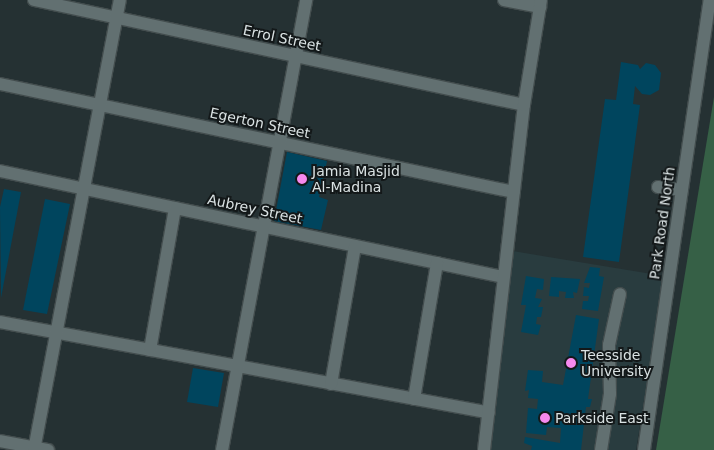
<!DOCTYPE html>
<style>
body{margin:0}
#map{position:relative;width:714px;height:450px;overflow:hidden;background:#253133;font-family:"DejaVu Sans",sans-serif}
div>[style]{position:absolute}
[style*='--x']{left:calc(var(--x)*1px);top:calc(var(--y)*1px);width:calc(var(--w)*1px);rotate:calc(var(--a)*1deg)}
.built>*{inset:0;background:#293c3f}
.green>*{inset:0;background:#366046}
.building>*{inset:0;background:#00455e}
.roads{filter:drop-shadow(1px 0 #434d4e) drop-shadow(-1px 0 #434d4e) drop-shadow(0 1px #434d4e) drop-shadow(0 -1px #434d4e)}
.minor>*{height:12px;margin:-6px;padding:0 6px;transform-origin:6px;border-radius:6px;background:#627071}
.dots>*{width:14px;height:14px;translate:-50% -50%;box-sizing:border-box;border:2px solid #131819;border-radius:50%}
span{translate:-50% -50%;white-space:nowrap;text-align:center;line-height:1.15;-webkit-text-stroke:4px #131819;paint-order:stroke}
.street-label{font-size:14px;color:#dae2e3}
.poi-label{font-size:14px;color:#dae2e3}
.left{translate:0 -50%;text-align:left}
</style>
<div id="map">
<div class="built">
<div style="clip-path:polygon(506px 250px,664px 276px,636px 450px,483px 450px)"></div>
</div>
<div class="green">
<div style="clip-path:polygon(714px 97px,714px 450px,656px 450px)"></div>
</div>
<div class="building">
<div style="clip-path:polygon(621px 62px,638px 65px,640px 69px,646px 63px,655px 65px,661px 73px,659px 90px,650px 95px,642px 94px,635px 86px,633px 104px,640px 105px,619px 262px,583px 257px,605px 99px,616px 100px)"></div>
<div style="clip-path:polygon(287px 152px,327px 161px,319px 197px,328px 200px,321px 230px,274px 221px)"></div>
<div style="clip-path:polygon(4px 189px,21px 192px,1px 298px,0 207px)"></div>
<div style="clip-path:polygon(45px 199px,70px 204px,47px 314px,23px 310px)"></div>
<div style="clip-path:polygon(590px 267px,600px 268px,599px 276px,604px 277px,598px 311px,582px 309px,583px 301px,588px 301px,589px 296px,583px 296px,584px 287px,589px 288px,590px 283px,584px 283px)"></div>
<div style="clip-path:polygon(526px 276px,544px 279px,543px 290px,537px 289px,535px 298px,542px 299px,538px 307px,543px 307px,541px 317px,537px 317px,536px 324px,541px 325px,538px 335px,521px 332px,526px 305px,521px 305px)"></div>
<div style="clip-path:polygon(551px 277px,580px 279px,577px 293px,573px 292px,574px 298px,565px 298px,566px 292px,559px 291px,559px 297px,549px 296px)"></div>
<div style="clip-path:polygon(576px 315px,599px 319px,588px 399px,592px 399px,590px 407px,586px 407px,581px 450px,531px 450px,532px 446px,524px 443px,525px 437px,560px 443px,561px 428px,547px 427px,546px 435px,526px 433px,528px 408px,537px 409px,538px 399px,528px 398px,529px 390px,525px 391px,528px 370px,543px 371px,542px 382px,563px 385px)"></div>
<div style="clip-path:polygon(193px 368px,224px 373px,218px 407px,187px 402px)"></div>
</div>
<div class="roads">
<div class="minor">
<div style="--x:34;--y:0;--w:501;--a:12.09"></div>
<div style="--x:504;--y:0;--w:37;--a:11"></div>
<div style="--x:0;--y:84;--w:525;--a:11.87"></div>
<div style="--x:0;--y:171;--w:514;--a:11.9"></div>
<div style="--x:658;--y:187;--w:24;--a:7"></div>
<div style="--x:0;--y:322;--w:497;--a:10.5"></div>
<div style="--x:150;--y:350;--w:144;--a:-80"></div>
<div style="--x:331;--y:384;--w:140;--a:-80.1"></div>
<div style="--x:414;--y:399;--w:138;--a:-80.4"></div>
<div style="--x:0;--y:441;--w:49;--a:10.6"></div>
<div style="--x:34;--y:450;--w:458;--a:-79.2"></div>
<div style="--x:222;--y:450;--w:458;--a:-79.4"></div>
<div style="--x:484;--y:450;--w:347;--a:-83.4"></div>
<div style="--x:524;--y:105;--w:106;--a:-80.8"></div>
<div style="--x:601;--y:450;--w:57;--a:-80.9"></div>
<div style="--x:610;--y:394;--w:49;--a:-91.2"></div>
<div style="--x:609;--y:345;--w:52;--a:-77.8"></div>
<div style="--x:644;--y:450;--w:455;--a:-81.7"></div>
</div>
</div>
<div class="dots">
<div style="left:302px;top:179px;background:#f689ee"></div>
<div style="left:571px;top:363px;background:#f689ee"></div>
<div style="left:545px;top:418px;background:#f689ee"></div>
</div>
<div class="street-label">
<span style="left:282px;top:38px;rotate:12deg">Errol Street</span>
<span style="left:260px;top:123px;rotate:12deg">Egerton Street</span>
<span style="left:255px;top:209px;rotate:12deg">Aubrey Street</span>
<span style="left:662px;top:223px;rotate:-82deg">Park Road North</span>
</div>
<div class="poi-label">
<span class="left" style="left:312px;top:179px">Jamia Masjid<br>Al-Madina</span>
<span class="left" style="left:581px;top:363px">Teesside<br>University</span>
<span class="left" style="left:555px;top:418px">Parkside East</span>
</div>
</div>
